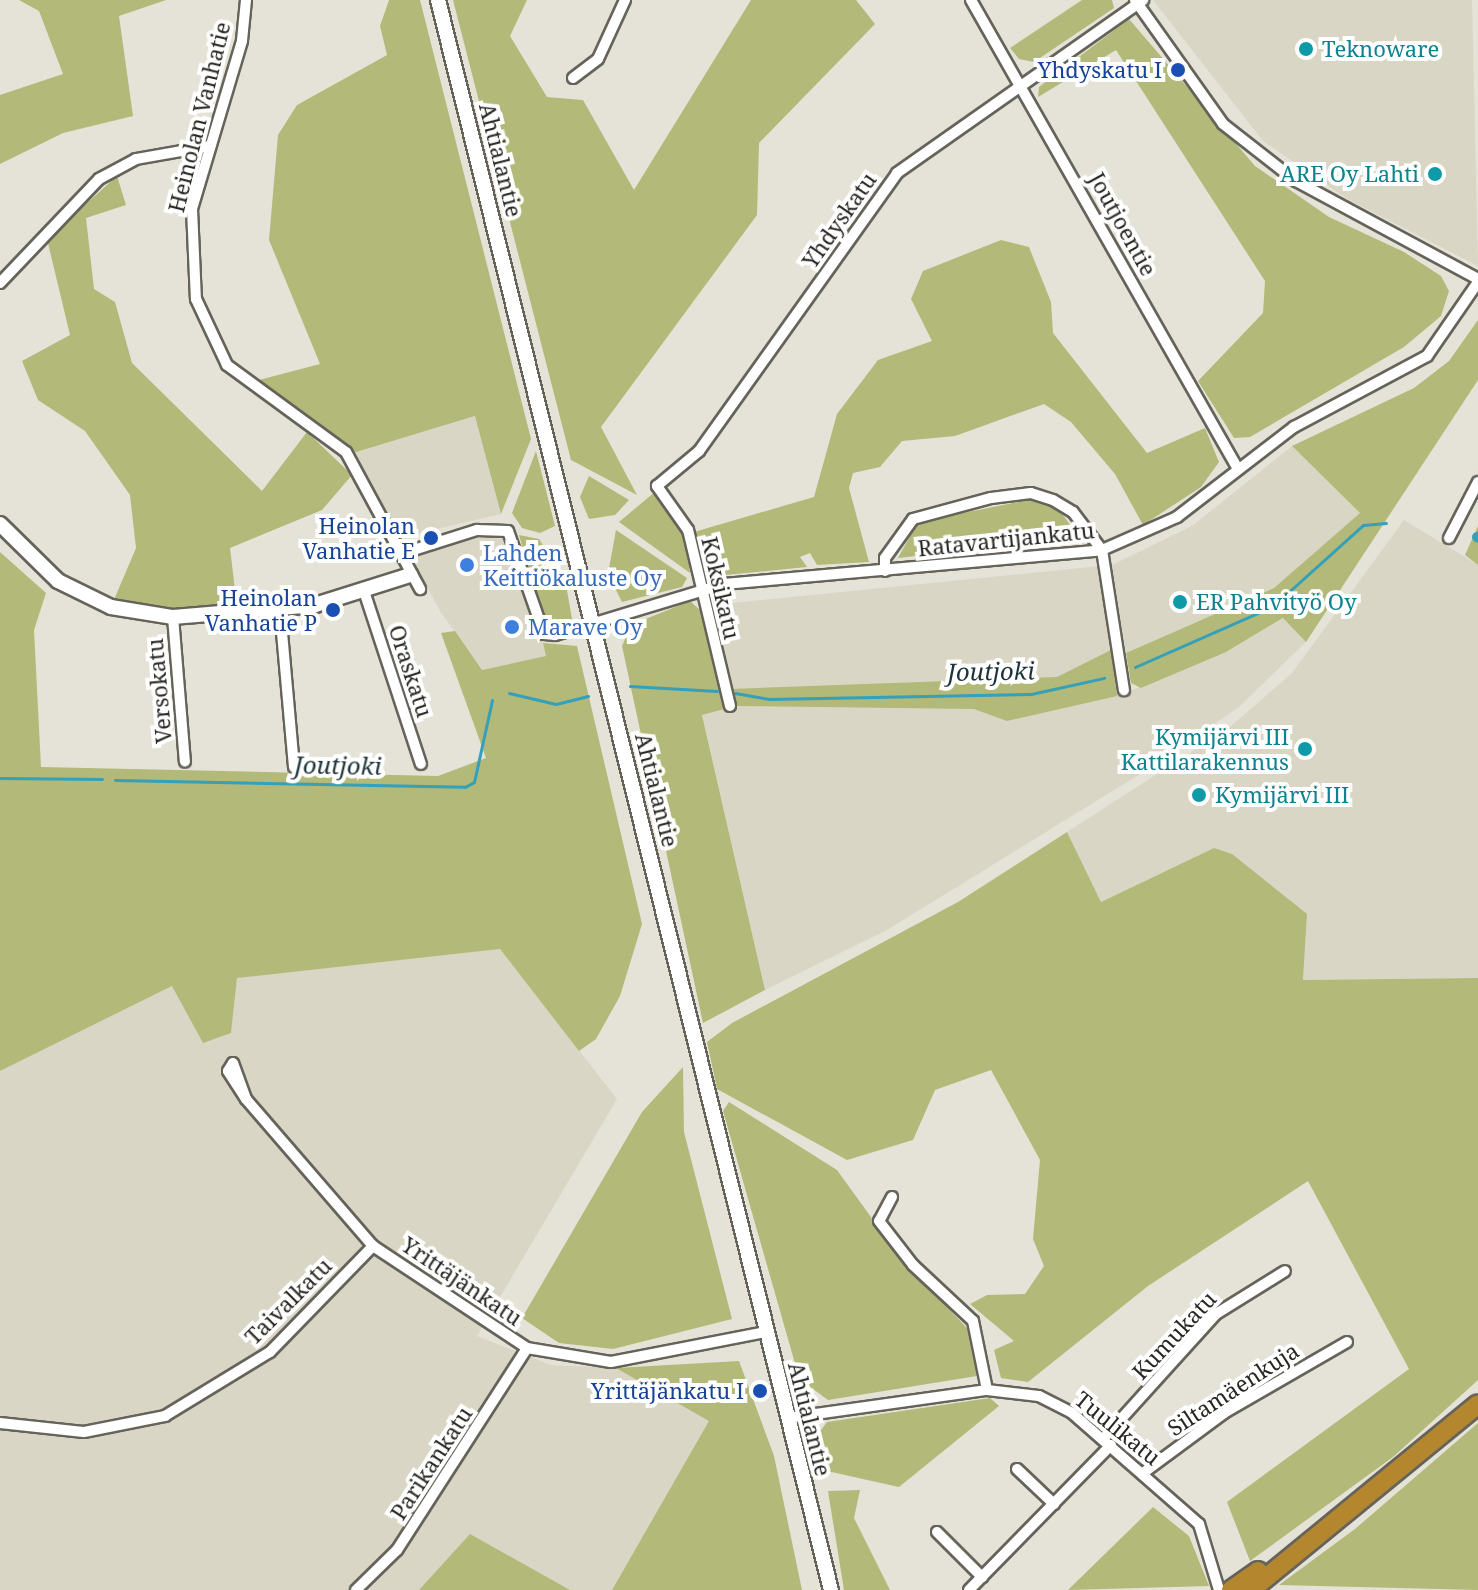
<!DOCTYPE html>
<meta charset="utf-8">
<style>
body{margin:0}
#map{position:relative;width:1478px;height:1590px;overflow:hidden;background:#e5e3d8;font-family:"Noto Serif",serif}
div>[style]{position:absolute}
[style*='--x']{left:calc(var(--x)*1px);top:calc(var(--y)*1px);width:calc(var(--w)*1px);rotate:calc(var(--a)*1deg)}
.built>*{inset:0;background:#d9d6c5}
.green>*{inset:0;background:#b3b978}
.stream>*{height:3px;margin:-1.5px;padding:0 1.5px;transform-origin:1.5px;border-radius:1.5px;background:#34a0b9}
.canal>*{height:10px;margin:-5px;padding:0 5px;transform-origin:5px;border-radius:5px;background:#34a0b9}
.roads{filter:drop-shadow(2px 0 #65635a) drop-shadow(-2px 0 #65635a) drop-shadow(0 2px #65635a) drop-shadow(0 -2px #65635a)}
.street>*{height:10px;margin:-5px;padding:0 5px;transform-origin:5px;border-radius:5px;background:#fff}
.secondary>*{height:14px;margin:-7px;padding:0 7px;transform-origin:7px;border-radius:7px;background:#fff}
.highway>*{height:18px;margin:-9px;padding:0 9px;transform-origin:9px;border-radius:9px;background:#b4872f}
.dots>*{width:22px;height:22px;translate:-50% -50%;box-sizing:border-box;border:4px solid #fff;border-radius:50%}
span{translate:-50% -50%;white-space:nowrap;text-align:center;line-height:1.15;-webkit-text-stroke:8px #fff;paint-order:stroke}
.culture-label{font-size:22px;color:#0d838f}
.left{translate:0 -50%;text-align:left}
.right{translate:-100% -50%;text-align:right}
.transit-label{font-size:22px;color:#164399}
.street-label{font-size:22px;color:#282723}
.shop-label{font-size:22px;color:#366cbe}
.water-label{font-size:24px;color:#1c3339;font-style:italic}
</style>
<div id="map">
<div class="built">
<div style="clip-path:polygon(1153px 0,1472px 0,1478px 266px,1349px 200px,1263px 141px)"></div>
<div style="clip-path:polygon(476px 416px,501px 514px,402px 537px,353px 453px)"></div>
<div style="clip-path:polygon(1292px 446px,1360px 513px,1274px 588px,1126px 653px,1112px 565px,1192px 526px)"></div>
<div style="clip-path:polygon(1404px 520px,1478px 565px,1478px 978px,1303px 980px,1307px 914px,1214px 848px,1101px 902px,1067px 832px,1230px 727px,1292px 673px)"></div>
<div style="clip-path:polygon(479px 535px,514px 541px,547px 656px,482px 670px,440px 611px,416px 566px,419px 554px)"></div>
<div style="clip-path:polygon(1100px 566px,1117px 696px,1226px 652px,1284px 618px,1306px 642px,1239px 707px,1140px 774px,887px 930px,765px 990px,702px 714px,735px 706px,711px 605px)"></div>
<div style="clip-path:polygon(500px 949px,617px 1099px,477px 1336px,551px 1365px,616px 1368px,710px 1420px,612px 1590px,570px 1590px,470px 1535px,419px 1590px,0 1590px,0 1071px,172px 986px,231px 1033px,237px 978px)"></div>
</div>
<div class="green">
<div style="clip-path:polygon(19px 0,166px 0,119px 16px,133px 116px,63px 133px,0 164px,0 95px,63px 74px,39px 11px)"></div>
<div style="clip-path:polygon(389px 0,420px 0,531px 439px,501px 514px,475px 416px,353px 453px,259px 380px,320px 364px,269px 240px,278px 135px,297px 105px,387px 55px,380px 26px)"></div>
<div style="clip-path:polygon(453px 0,527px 0,510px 36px,547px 97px,583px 100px,634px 190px,751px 0,856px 0,875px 24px,759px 143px,757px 215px,601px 427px,637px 495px,571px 460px)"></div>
<div style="clip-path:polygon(1082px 0,1112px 0,1114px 8px,1034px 62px,1019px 59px,1010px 48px)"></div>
<div style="clip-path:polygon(1129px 19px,1255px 166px,1329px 217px,1404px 252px,1441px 276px,1449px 291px,1441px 316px,1404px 347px,1250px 437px,1234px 438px,1198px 381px,1263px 313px,1265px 281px,1116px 50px,1038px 97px,1039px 87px)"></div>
<div style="clip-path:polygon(117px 176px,126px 205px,86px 218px,94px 289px,115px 302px,132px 363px,262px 491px,307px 432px,352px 475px,322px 510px,230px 548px,237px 607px,151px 609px,113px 602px,136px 548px,130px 495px,85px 431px,38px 400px,22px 361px,70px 335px,47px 239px)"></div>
<div style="clip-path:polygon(1001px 240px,1029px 247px,1051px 302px,1053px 333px,1147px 453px,1205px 428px,1219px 462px,1201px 487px,1143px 525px,1115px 474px,1071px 422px,1044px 404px,955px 436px,902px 441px,880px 467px,853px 473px,849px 488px,869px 562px,817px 565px,810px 553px,800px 557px,807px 567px,715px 576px,700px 566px,694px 532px,814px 497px,837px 414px,878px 360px,932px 341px,911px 299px,923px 271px)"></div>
<div style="clip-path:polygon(1478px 320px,1478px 380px,1306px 642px,1283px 618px,1226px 652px,1141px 688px,1131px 683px,1126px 653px,1274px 588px,1360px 513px,1292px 446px,1414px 388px,1449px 361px)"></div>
<div style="clip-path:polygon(536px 451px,555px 526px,540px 533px,522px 528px,512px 513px)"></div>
<div style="clip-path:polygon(589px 476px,629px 500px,615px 515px,589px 519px,580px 497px)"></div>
<div style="clip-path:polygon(656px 491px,685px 533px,690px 573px,619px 522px)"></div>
<div style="clip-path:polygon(1033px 499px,1057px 507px,1080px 538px,898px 558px,918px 522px)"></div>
<div style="clip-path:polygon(1478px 526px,1478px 565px,1465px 555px)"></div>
<div style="clip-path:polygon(616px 530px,687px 578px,682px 587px,622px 602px,608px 574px)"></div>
<div style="clip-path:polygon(519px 535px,539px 539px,565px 579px,572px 619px,563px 628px,544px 621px)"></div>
<div style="clip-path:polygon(0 552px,46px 593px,34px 630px,41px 767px,438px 776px,486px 758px,441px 633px,455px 631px,482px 670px,546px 656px,543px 643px,577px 646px,642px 924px,620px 996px,596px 1039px,579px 1051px,500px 949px,237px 978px,231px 1033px,203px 1043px,172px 986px,0 1071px)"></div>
<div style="clip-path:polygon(690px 601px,700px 610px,724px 709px,702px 715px,765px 990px,703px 1023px,622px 646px,631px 625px)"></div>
<div style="clip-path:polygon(1111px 650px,1117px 696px,1007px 721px,974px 709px,735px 706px,731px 689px,1057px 677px)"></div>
<div style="clip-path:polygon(1067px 832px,1101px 902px,1214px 848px,1232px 854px,1307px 914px,1303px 980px,1478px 978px,1478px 1380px,1393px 1457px,1250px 1561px,1227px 1502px,1409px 1369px,1308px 1181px,1148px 1286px,1028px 1382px,1001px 1378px,994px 1350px,1014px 1341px,970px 1304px,987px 1295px,1025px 1294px,1044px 1266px,1033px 1239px,1040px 1160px,991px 1070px,935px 1090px,913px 1140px,847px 1160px,717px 1089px,707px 1042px,732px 1023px,958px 902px)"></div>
<div style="clip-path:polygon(683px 1067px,684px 1132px,732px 1319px,613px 1349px,559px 1343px,522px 1318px,642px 1112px)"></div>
<div style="clip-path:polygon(729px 1102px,837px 1170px,902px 1260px,967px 1328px,977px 1376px,828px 1400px,809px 1386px,796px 1367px,723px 1111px)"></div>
<div style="clip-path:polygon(739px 1361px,774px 1456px,802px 1590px,612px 1590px,709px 1421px,616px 1368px)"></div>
<div style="clip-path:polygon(990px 1398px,999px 1406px,899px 1487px,827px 1471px,813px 1441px,827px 1422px)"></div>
<div style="clip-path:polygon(1478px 1423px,1478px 1590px,1279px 1585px,1355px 1529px)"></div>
<div style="clip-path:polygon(860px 1490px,854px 1518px,890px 1590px,844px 1590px,828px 1491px)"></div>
<div style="clip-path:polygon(1153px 1507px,1189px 1536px,1209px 1586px,1068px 1590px)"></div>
<div style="clip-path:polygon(470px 1534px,570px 1590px,419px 1590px)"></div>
</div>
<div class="stream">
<div style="--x:1135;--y:667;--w:151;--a:-23.8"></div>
<div style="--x:1273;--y:606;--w:121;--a:-42"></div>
<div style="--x:1363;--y:525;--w:23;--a:-5"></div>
<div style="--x:630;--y:686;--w:87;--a:3.3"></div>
<div style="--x:509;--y:693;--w:48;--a:13.2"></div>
<div style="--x:556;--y:704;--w:33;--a:-14"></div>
<div style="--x:735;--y:693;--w:35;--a:10"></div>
<div style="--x:769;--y:699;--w:262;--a:-1.1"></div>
<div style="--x:1031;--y:694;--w:75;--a:-12.4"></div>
<div style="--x:0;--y:778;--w:102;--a:0.6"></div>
<div style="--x:115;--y:780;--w:350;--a:1.1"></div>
<div style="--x:465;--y:787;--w:10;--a:-29"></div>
<div style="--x:474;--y:782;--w:84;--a:-77.6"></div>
</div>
<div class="canal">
<div style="--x:1477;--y:537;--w:1;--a:45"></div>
</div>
<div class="roads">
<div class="street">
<div style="--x:246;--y:0;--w:41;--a:95.6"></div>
<div style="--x:242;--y:41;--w:175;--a:106.6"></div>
<div style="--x:192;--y:209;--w:90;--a:87.5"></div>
<div style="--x:196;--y:299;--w:73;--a:64.8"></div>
<div style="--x:227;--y:365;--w:147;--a:36.2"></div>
<div style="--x:346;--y:452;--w:156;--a:61.6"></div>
<div style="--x:971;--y:0;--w:540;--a:60.35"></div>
<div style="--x:1135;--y:0;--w:152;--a:54.6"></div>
<div style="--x:1223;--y:124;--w:93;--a:38"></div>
<div style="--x:1296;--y:181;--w:207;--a:28.3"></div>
<div style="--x:573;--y:78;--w:31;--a:-37"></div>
<div style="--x:598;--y:59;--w:65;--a:-65.4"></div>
<div style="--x:0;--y:283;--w:144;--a:-46.4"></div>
<div style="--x:99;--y:179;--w:42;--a:-28.4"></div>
<div style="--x:136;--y:159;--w:75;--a:-10"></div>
<div style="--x:1449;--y:538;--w:63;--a:-62.6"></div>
<div style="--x:404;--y:553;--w:77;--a:-17.5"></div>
<div style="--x:477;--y:530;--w:31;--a:2"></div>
<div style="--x:508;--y:531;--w:109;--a:70.7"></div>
<div style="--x:544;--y:634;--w:11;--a:5"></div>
<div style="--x:555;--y:635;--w:177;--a:-16.8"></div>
<div style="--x:724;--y:584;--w:380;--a:-5.1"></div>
<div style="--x:1102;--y:550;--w:82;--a:-23.7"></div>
<div style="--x:1177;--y:517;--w:148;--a:-37.6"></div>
<div style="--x:1294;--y:427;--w:151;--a:-28.1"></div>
<div style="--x:1427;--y:356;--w:90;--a:-55.4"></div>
<div style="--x:885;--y:571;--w:13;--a:-90"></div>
<div style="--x:885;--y:558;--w:48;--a:-54.3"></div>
<div style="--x:913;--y:519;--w:81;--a:-15.1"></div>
<div style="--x:991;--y:498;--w:40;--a:-7.1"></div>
<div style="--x:1031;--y:493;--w:23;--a:18"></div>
<div style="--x:1053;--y:500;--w:23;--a:31"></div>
<div style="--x:1073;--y:512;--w:48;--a:52.7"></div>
<div style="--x:1102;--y:550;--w:142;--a:81.1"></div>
<div style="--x:364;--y:591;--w:182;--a:71.8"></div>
<div style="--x:280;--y:610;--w:158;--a:84.9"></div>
<div style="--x:173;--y:617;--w:145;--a:85.3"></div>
<div style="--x:730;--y:706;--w:181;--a:-103.4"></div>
<div style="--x:688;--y:530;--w:54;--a:-125.2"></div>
<div style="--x:657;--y:486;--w:55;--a:-39.8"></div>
<div style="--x:699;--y:451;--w:341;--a:-54.5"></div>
<div style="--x:897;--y:173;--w:301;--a:-35.1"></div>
<div style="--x:246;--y:1099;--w:33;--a:-123"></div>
<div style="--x:228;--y:1071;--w:9;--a:-58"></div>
<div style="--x:233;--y:1063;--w:38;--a:70"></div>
<div style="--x:246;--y:1099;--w:194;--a:49.2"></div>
<div style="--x:373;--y:1246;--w:185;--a:33.5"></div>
<div style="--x:527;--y:1348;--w:85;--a:9.5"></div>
<div style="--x:611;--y:1362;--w:158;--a:-11"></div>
<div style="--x:892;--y:1197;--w:27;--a:118"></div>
<div style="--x:879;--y:1221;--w:56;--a:52.3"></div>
<div style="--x:913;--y:1265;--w:82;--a:43"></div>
<div style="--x:973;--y:1321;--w:70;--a:78.5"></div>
<div style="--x:787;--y:1418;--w:202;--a:-8"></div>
<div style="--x:987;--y:1390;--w:52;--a:6.6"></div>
<div style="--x:1039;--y:1396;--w:37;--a:27"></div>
<div style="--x:1072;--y:1413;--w:169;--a:41.2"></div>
<div style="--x:1199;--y:1524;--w:69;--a:73.1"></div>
<div style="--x:0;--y:1423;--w:84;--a:6.1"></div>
<div style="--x:84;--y:1432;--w:83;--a:-11.2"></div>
<div style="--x:165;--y:1416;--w:123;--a:-31.4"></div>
<div style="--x:270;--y:1352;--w:148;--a:-45.8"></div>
<div style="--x:1103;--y:1439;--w:169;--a:-47.9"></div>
<div style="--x:1216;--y:1314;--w:81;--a:-31.9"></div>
<div style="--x:1017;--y:1469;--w:51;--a:43.4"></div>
<div style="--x:1143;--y:1473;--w:101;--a:-36.5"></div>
<div style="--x:1224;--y:1413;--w:142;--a:-30"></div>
<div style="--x:937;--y:1532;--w:64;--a:45"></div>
<div style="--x:356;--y:1590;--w:57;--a:-44.3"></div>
<div style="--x:397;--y:1550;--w:240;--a:-57.2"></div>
<div style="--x:969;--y:1590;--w:203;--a:-45.6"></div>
</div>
<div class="secondary">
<div style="--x:438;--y:0;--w:1638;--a:76.12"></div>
<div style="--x:0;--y:524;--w:81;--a:44.5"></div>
<div style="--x:58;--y:581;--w:59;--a:26.1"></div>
<div style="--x:111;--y:607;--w:63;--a:9.2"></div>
<div style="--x:173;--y:617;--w:143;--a:-4.8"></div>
<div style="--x:315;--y:605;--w:100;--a:-17.5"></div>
</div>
<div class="highway">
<div style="--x:1231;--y:1590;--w:33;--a:-35"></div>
<div style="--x:1251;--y:1590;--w:293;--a:-39.3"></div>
</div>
</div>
<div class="dots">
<div style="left:1306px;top:49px;background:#0f9aa8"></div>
<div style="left:1178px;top:70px;background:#1a4fb4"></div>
<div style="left:1435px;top:174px;background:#0f9aa8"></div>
<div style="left:431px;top:538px;background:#1a4fb4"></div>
<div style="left:467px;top:565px;background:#3f7fe0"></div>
<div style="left:1180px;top:602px;background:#0f9aa8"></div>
<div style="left:333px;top:610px;background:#1a4fb4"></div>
<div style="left:512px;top:627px;background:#3f7fe0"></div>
<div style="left:1305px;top:749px;background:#0f9aa8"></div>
<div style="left:1199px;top:795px;background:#0f9aa8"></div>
<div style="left:760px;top:1391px;background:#1a4fb4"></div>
</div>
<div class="culture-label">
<span class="left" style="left:1322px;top:49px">Teknoware</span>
<span class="right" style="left:1419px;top:174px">ARE Oy Lahti</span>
<span class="left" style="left:1196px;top:602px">ER Pahvityö Oy</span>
<span class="right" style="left:1289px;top:749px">Kymijärvi III<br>Kattilarakennus</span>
<span class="left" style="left:1215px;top:795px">Kymijärvi III</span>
</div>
<div class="transit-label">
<span class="right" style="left:1162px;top:70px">Yhdyskatu I</span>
<span class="right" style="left:415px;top:538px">Heinolan<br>Vanhatie E</span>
<span class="right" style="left:317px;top:610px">Heinolan<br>Vanhatie P</span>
<span class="right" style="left:744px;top:1391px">Yrittäjänkatu I</span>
</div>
<div class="street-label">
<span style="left:199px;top:117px;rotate:-76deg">Heinolan Vanhatie</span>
<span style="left:501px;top:160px;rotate:76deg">Ahtialantie</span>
<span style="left:839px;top:220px;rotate:-55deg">Yhdyskatu</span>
<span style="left:1123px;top:224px;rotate:61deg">Joutjoentie</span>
<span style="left:1006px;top:539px;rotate:-6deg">Ratavartijankatu</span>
<span style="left:721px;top:588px;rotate:77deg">Koksikatu</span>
<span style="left:411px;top:671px;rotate:72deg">Oraskatu</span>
<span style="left:159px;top:691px;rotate:-95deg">Versokatu</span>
<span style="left:657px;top:790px;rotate:76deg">Ahtialantie</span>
<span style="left:462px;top:1281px;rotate:34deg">Yrittäjänkatu</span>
<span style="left:288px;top:1301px;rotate:-45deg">Taivalkatu</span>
<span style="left:1174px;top:1335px;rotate:-47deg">Kumukatu</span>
<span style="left:1233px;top:1389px;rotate:-33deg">Siltamäenkuja</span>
<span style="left:810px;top:1419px;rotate:76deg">Ahtialantie</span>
<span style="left:1118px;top:1428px;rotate:39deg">Tuulikatu</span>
<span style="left:431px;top:1463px;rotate:-57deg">Parikankatu</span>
</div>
<div class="shop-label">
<span class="left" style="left:483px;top:565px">Lahden<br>Keittiökaluste Oy</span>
<span class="left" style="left:528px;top:627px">Marave Oy</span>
</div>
<div class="water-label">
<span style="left:991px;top:671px;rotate:-1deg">Joutjoki</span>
<span style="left:338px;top:765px;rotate:1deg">Joutjoki</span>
</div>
</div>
